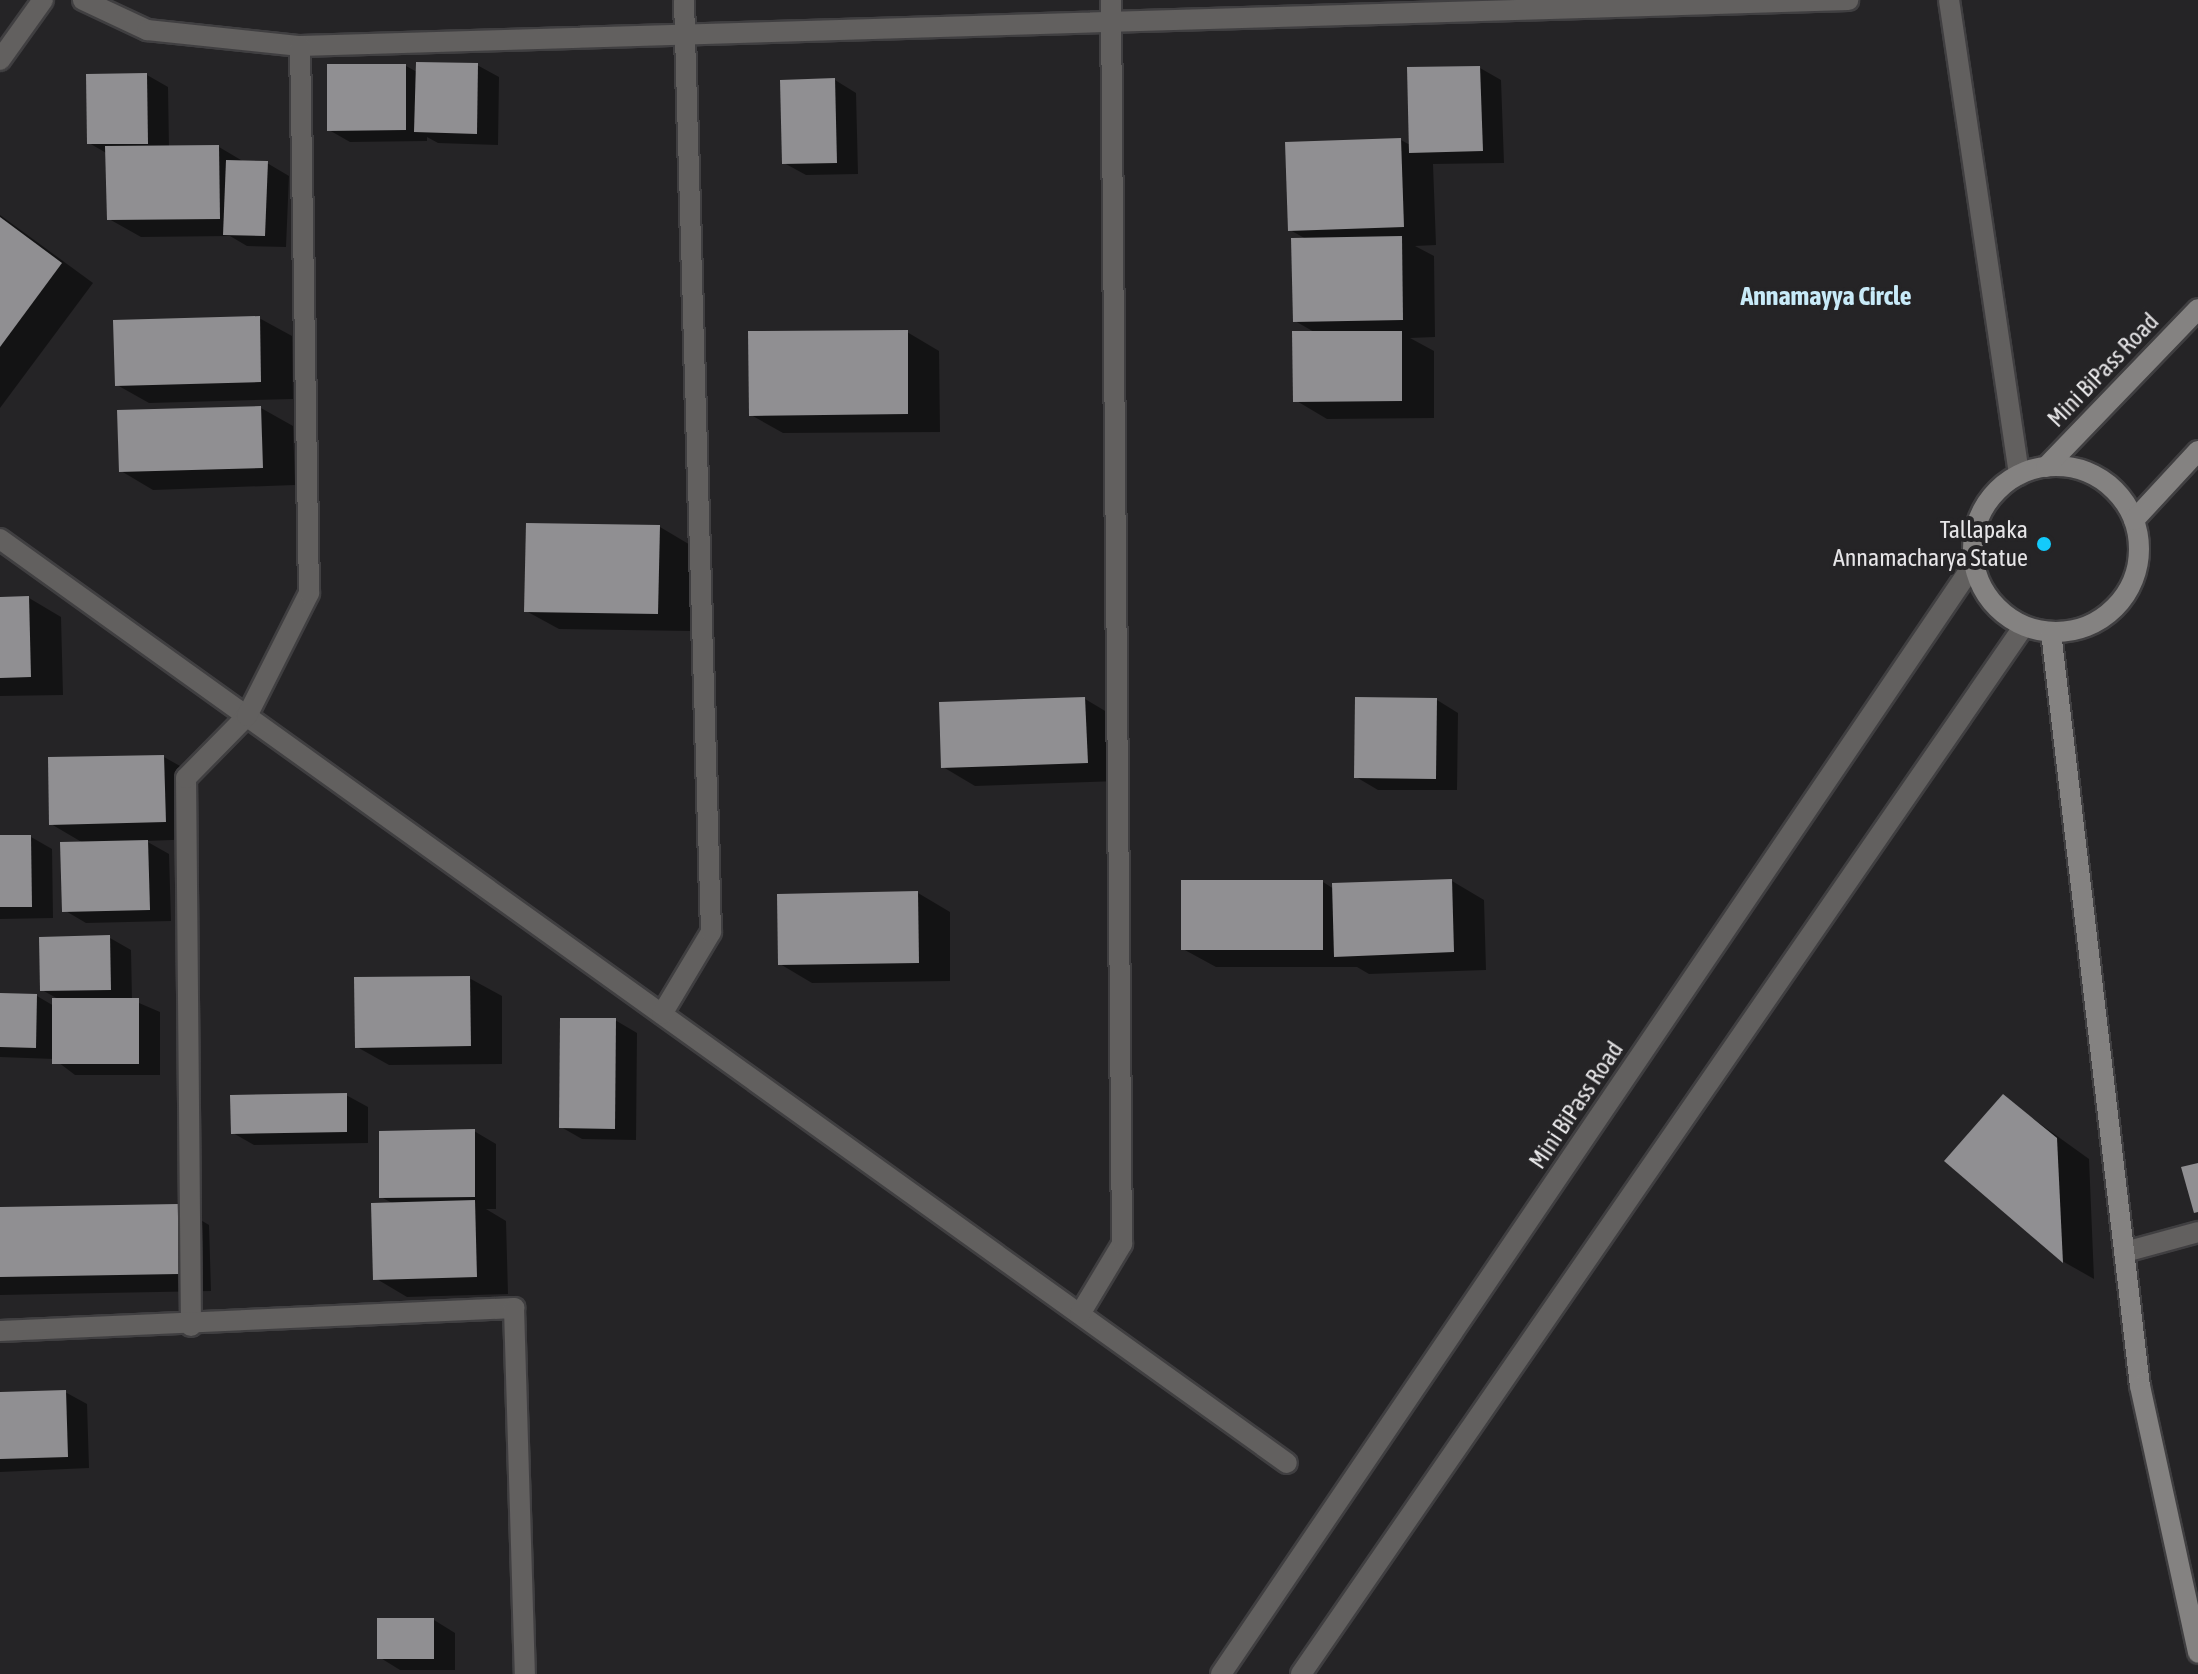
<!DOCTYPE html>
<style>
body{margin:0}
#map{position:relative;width:2198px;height:1674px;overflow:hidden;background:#252426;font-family:"Asap Condensed",sans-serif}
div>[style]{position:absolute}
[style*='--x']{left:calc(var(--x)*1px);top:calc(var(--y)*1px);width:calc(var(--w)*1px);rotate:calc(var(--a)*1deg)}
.shadow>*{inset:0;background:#0007}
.building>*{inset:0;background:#908f92}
.roads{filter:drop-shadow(2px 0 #403f41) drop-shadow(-2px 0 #403f41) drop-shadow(0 2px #403f41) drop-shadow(0 -2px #403f41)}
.minor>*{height:20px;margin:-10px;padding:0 10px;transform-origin:10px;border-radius:10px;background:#62605f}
.tertiary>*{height:20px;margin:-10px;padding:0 10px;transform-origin:10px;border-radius:10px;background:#62605f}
.secondary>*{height:20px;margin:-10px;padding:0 10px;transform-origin:10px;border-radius:10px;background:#848281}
.secondary>.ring{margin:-10px;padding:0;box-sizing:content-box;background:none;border:20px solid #848281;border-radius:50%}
.dots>*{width:22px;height:22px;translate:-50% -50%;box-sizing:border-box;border:4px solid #252426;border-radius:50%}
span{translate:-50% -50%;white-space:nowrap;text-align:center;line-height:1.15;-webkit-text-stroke:8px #252426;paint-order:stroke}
.street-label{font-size:24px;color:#e6e5e7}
.poi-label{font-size:24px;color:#e6e5e7}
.right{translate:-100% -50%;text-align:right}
.neighbourhood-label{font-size:26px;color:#c8eaf8;font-weight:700}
</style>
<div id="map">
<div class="shadow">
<div style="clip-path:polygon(477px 65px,499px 77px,498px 145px,438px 143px,427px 137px,427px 141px,350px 142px,329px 130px,406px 66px,417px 72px)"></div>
<div style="clip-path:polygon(1480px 68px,1501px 80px,1504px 163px,1433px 164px,1436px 245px,1415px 246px,1434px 256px,1435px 337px,1410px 338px,1434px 351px,1434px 418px,1327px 419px,1295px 400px,1316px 333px,1295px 321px,1308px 240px,1290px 230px,1401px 140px,1410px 145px)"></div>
<div style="clip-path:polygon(147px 75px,168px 87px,169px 148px,219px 147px,246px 163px,267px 163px,289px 176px,286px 247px,247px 246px,230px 236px,141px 237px,109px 219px,108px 154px,89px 143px)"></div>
<div style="clip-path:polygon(835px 80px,856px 93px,858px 174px,806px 175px,784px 163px)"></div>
<div style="clip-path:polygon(0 215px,93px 283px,0 408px)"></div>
<div style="clip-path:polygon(259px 318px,292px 336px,293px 399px,149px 403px,117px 385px)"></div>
<div style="clip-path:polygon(907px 332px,939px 351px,940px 432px,783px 433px,751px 415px)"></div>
<div style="clip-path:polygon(261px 408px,293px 426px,295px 485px,153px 490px,121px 471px)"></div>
<div style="clip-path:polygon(660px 527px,692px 546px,690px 631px,559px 629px,526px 611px)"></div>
<div style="clip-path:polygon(29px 598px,61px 617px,63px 695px,0 696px,0 599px)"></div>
<div style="clip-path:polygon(1085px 699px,1117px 718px,1119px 781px,975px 786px,943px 767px)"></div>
<div style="clip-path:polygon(1437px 700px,1458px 713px,1457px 790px,1378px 790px,1356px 777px)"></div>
<div style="clip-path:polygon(164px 757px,196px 775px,198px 839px,146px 841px,169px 854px,171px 921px,86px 923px,64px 910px,85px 844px,51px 824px)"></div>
<div style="clip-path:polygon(0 837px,31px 837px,52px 849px,53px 918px,0 919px)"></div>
<div style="clip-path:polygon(1452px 881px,1484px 900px,1486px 970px,1369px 974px,1357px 967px,1216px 967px,1183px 949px,1323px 882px,1334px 889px)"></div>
<div style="clip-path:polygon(918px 893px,950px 912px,950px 981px,812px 983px,780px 964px)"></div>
<div style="clip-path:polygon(110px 938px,131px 950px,132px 1000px,160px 1012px,160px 1075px,75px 1075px,54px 1059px,0 1057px,0 995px,37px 996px,54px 1006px,60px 1000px,42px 990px)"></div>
<div style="clip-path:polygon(469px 978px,502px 996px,502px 1064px,389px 1065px,357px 1047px)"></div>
<div style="clip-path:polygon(615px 1020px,637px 1033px,636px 1140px,582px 1139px,561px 1127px)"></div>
<div style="clip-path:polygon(346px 1095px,368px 1107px,368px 1143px,254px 1145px,233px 1133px)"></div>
<div style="clip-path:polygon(2003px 1097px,2089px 1159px,2094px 1279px,2064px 1262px,1947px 1161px)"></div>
<div style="clip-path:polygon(474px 1131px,496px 1144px,496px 1209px,486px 1209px,506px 1221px,508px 1294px,407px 1297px,375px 1278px,394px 1204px,381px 1197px)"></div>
<div style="clip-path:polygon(177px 1206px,209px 1225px,211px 1291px,0 1295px,0 1209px)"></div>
<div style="clip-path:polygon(65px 1392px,87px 1404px,89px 1468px,0 1472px,0 1394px)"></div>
<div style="clip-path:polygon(434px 1620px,455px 1633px,455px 1670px,400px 1670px,379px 1657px)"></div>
</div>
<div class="building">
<div style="clip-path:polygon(416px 62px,478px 63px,477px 134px,414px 132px)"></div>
<div style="clip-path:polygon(327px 64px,406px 64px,406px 130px,327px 131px)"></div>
<div style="clip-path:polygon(1480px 66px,1483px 151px,1409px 153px,1407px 67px)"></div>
<div style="clip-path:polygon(147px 73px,148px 144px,87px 144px,86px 74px)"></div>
<div style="clip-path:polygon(835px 78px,837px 163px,782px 164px,780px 80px)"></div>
<div style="clip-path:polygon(1401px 138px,1404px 227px,1288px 231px,1285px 142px)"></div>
<div style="clip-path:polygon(219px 145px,220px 219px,107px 220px,105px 146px)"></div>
<div style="clip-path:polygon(226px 160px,268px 161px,265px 236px,223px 235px)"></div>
<div style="clip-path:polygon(0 217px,62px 263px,0 347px)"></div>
<div style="clip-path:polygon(1402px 236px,1403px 320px,1293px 322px,1291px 238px)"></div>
<div style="clip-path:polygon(260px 316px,261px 382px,115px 386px,113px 320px)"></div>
<div style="clip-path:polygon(908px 330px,908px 414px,749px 416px,748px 331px)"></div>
<div style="clip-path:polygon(1292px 331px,1402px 331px,1402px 401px,1293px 402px)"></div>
<div style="clip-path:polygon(261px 406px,263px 468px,119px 472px,117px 410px)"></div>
<div style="clip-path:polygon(526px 523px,660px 525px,658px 614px,524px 612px)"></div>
<div style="clip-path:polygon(29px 596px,31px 677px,0 678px,0 597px)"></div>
<div style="clip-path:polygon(1085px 697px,1088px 763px,941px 768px,939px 702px)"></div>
<div style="clip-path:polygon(1355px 697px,1437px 698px,1436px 779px,1354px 778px)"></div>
<div style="clip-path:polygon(164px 755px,166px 822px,49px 825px,48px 757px)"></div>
<div style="clip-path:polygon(0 835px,31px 835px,32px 907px,0 907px)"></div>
<div style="clip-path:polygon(148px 840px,150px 910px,62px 912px,60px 842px)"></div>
<div style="clip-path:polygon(1452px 879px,1454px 952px,1334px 957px,1332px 883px)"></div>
<div style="clip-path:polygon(1181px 880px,1323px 880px,1323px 950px,1181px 950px)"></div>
<div style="clip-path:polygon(918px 891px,919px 963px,778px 965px,777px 894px)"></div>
<div style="clip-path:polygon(110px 935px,111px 990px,40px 991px,39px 937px)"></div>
<div style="clip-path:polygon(470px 976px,471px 1046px,355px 1048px,354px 977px)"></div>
<div style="clip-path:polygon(0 993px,37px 994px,36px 1048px,0 1047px)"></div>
<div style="clip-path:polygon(52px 998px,139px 998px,139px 1064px,52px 1064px)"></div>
<div style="clip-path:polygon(560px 1018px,616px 1018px,615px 1129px,559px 1128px)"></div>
<div style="clip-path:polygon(347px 1093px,347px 1132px,231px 1134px,230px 1095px)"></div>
<div style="clip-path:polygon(2003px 1094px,2057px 1138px,2063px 1263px,1944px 1161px)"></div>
<div style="clip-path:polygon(475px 1129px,475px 1197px,379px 1198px,379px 1131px)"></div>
<div style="clip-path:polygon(2198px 1163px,2198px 1212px,2194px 1213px,2181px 1167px)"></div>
<div style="clip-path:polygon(475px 1200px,477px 1277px,373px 1280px,371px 1203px)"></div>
<div style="clip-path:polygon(178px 1204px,179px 1274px,0 1277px,0 1207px)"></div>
<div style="clip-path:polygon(66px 1390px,68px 1457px,0 1459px,0 1392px)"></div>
<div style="clip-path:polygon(377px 1618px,434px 1618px,434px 1659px,377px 1659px)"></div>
</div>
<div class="roads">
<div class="minor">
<div style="--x:83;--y:0;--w:71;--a:25.1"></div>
<div style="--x:147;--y:30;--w:154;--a:6"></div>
<div style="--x:300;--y:46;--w:1549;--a:-1.7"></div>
<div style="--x:0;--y:60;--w:74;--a:-54.4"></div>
<div style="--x:0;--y:539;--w:1584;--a:35.68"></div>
<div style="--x:662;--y:1014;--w:96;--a:-59.1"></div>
<div style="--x:711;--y:932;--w:932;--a:-91.66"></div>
<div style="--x:2125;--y:1252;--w:76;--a:-15.3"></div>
<div style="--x:1080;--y:1314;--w:82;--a:-59"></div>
<div style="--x:1122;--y:1244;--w:1244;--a:-90.51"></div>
<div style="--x:191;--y:1326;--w:548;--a:-90.52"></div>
<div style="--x:186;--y:778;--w:87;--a:-45.5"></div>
<div style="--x:247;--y:716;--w:138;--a:-63.2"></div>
<div style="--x:309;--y:593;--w:547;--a:-90.94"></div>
<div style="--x:0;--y:1331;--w:515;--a:-2.56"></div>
<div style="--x:514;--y:1308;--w:366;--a:88.3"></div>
</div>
<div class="tertiary">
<div style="--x:1949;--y:0;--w:480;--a:81.6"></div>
<div style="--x:1221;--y:1674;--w:1340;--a:-55.86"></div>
<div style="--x:1301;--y:1674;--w:1273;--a:-55.4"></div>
</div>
<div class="secondary">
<div class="ring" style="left:1973px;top:466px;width:146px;height:146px"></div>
<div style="--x:2046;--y:467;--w:219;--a:-46.1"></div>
<div style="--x:2134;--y:520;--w:94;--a:-47.2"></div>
<div style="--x:2051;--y:632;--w:759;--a:83.27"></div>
<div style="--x:2140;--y:1386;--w:273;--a:77.7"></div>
</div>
</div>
<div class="dots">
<div style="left:2044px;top:544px;background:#13cafb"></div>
</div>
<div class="street-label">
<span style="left:2103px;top:370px;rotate:-46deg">Mini BiPass Road</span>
<span style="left:1576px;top:1105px;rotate:-56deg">Mini BiPass Road</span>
</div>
<div class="poi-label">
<span class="right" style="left:2028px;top:544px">Tallapaka<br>Annamacharya Statue</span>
</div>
<div class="neighbourhood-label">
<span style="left:1826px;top:297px">Annamayya Circle</span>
</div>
</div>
